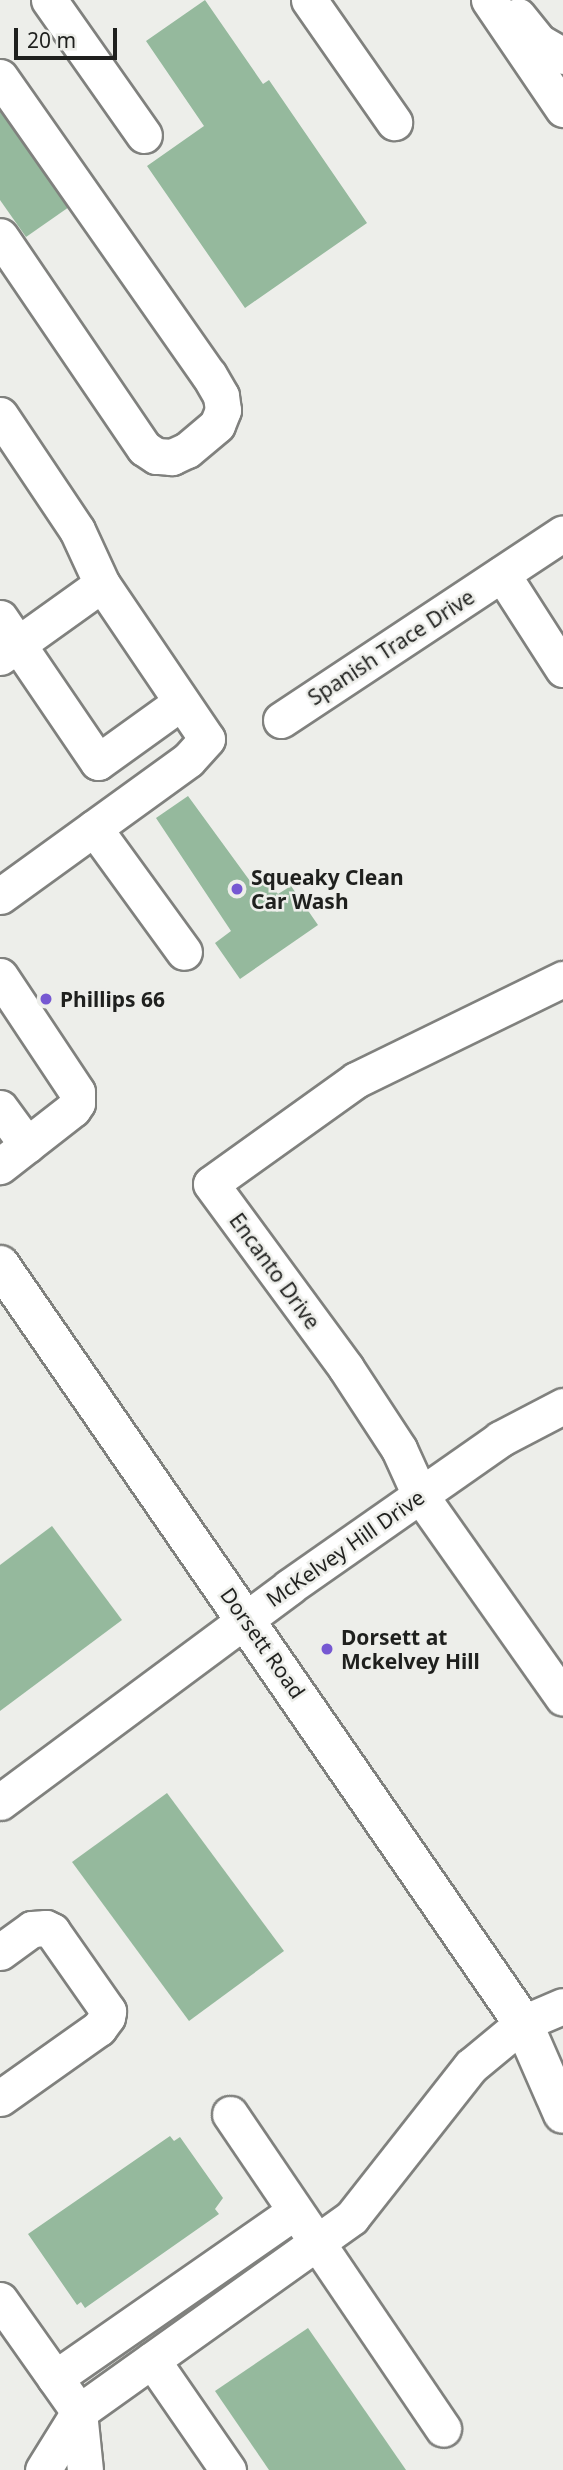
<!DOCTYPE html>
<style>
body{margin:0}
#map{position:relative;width:563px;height:2470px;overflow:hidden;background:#edeeea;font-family:"Noto Sans",sans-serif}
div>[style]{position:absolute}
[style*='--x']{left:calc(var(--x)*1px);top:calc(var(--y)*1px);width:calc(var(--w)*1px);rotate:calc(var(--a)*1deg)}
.building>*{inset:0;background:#95b99d}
.roads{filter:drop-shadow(2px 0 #80817e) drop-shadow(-2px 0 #80817e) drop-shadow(0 2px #80817e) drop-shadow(0 -2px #80817e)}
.minor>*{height:35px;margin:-17.5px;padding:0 17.5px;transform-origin:17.5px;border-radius:17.5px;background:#fff}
.major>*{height:38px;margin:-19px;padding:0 19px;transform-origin:19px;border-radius:19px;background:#fff}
.dots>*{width:19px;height:19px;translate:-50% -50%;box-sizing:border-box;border:4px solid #edeeea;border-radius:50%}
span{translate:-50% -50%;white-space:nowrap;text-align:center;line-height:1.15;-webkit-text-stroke:5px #edeeea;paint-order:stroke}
.street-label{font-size:21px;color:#1f201e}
.poi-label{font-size:21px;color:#1f201e;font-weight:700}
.left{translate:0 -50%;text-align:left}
.scale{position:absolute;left:14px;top:28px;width:103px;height:32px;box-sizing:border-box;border:4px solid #1f201e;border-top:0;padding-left:9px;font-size:21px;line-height:24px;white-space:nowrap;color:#1f201e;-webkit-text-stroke:5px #edeeea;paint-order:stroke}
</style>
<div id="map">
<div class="building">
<div style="clip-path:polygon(205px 0,263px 84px,269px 80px,367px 223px,245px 308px,147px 166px,204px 126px,146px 41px)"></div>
<div style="clip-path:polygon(0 103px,69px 207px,26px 237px,0 200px)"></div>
<div style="clip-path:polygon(188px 796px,250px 881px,261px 873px,278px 894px,291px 886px,318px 925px,240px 979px,215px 943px,231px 931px,156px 818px)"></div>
<div style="clip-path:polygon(52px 1526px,122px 1620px,0 1711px,0 1565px)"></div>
<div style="clip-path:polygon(167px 1793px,284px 1951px,189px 2021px,72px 1862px)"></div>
<div style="clip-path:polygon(170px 2136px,174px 2141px,180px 2137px,223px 2198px,215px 2209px,219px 2214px,85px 2308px,81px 2302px,77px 2305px,28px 2234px)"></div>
<div style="clip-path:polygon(308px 2328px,406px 2470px,269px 2470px,215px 2391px)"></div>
</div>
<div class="roads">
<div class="minor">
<div style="--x:49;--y:0;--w:165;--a:54.9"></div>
<div style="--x:309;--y:0;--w:149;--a:55.1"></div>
<div style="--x:489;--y:0;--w:132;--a:55.8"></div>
<div style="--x:518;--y:16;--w:33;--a:51"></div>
<div style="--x:539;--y:42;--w:28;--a:30"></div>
<div style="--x:0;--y:77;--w:364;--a:55"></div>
<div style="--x:209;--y:375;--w:24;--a:60"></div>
<div style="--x:221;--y:396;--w:14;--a:82"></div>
<div style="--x:223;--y:410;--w:16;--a:112"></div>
<div style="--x:217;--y:425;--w:39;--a:140"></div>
<div style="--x:187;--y:450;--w:17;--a:155"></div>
<div style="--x:172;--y:457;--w:16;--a:-176"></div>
<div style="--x:156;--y:456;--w:14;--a:-146"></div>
<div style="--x:144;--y:448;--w:256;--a:-124.2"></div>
<div style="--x:0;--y:415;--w:138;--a:56.2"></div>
<div style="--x:77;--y:530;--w:60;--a:65.2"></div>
<div style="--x:102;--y:584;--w:187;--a:55.9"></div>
<div style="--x:207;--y:739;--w:28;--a:132"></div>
<div style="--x:188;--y:760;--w:232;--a:144.1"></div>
<div style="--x:502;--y:574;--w:113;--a:57.3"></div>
<div style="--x:0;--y:618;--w:174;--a:55.8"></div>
<div style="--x:98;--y:762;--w:101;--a:-35.7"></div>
<div style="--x:0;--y:657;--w:125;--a:-35.6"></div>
<div style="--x:281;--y:720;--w:338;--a:-33.5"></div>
<div style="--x:94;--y:828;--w:153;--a:54"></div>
<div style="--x:0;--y:976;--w:139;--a:56.4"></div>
<div style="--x:77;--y:1092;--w:11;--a:90"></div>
<div style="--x:77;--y:1103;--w:7;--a:124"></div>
<div style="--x:73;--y:1109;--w:93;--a:142"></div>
<div style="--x:563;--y:979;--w:230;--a:154"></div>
<div style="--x:356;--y:1080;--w:178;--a:144.4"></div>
<div style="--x:211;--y:1184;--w:228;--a:53.7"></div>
<div style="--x:346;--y:1368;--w:97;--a:56.8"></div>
<div style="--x:399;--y:1449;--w:51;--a:65.5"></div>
<div style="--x:420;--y:1495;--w:248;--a:54.8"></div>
<div style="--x:0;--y:1108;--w:46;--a:53.9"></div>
<div style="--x:0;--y:1802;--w:360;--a:-36.6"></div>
<div style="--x:289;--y:1587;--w:258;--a:-35"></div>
<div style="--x:500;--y:1439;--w:71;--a:-27.6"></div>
<div style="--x:0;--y:1952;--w:39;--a:-36"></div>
<div style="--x:32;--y:1929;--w:14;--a:-4"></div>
<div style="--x:46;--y:1928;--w:7;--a:27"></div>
<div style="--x:52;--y:1931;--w:98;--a:55"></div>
<div style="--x:108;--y:2011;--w:6;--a:99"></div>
<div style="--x:107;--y:2017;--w:14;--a:126"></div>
<div style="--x:99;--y:2028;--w:121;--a:144.7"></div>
<div style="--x:230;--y:2114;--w:380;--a:55.9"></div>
<div style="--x:0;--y:2300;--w:137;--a:54.8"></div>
<div style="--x:79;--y:2412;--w:58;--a:84.1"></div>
<div style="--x:152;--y:2360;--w:134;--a:55.4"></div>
<div style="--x:55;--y:2378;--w:292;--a:-34.8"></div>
<div style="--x:43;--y:2470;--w:68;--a:-58.2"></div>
<div style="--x:79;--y:2412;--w:335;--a:-35.5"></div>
<div style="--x:352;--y:2217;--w:192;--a:-51.8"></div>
<div style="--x:471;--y:2066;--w:67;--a:-39.6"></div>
<div style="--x:523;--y:2023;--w:43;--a:-23"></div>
</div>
<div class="major">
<div style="--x:0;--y:1265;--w:921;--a:55.4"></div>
<div style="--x:523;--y:2023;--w:99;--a:66.3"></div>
</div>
</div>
<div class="dots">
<div style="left:237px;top:889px;background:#7658d2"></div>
<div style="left:46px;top:999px;background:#7658d2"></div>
<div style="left:327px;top:1649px;background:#7658d2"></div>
</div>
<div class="street-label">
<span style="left:391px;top:647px;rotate:-33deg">Spanish Trace Drive</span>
<span style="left:275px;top:1271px;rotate:54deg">Encanto Drive</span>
<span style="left:345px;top:1548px;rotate:-35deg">McKelvey Hill Drive</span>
<span style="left:263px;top:1643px;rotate:55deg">Dorsett Road</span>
</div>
<div class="poi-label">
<span class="left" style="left:251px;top:889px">Squeaky Clean<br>Car Wash</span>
<span class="left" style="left:60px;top:999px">Phillips 66</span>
<span class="left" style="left:341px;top:1649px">Dorsett at<br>Mckelvey Hill</span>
</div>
<div class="scale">20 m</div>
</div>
